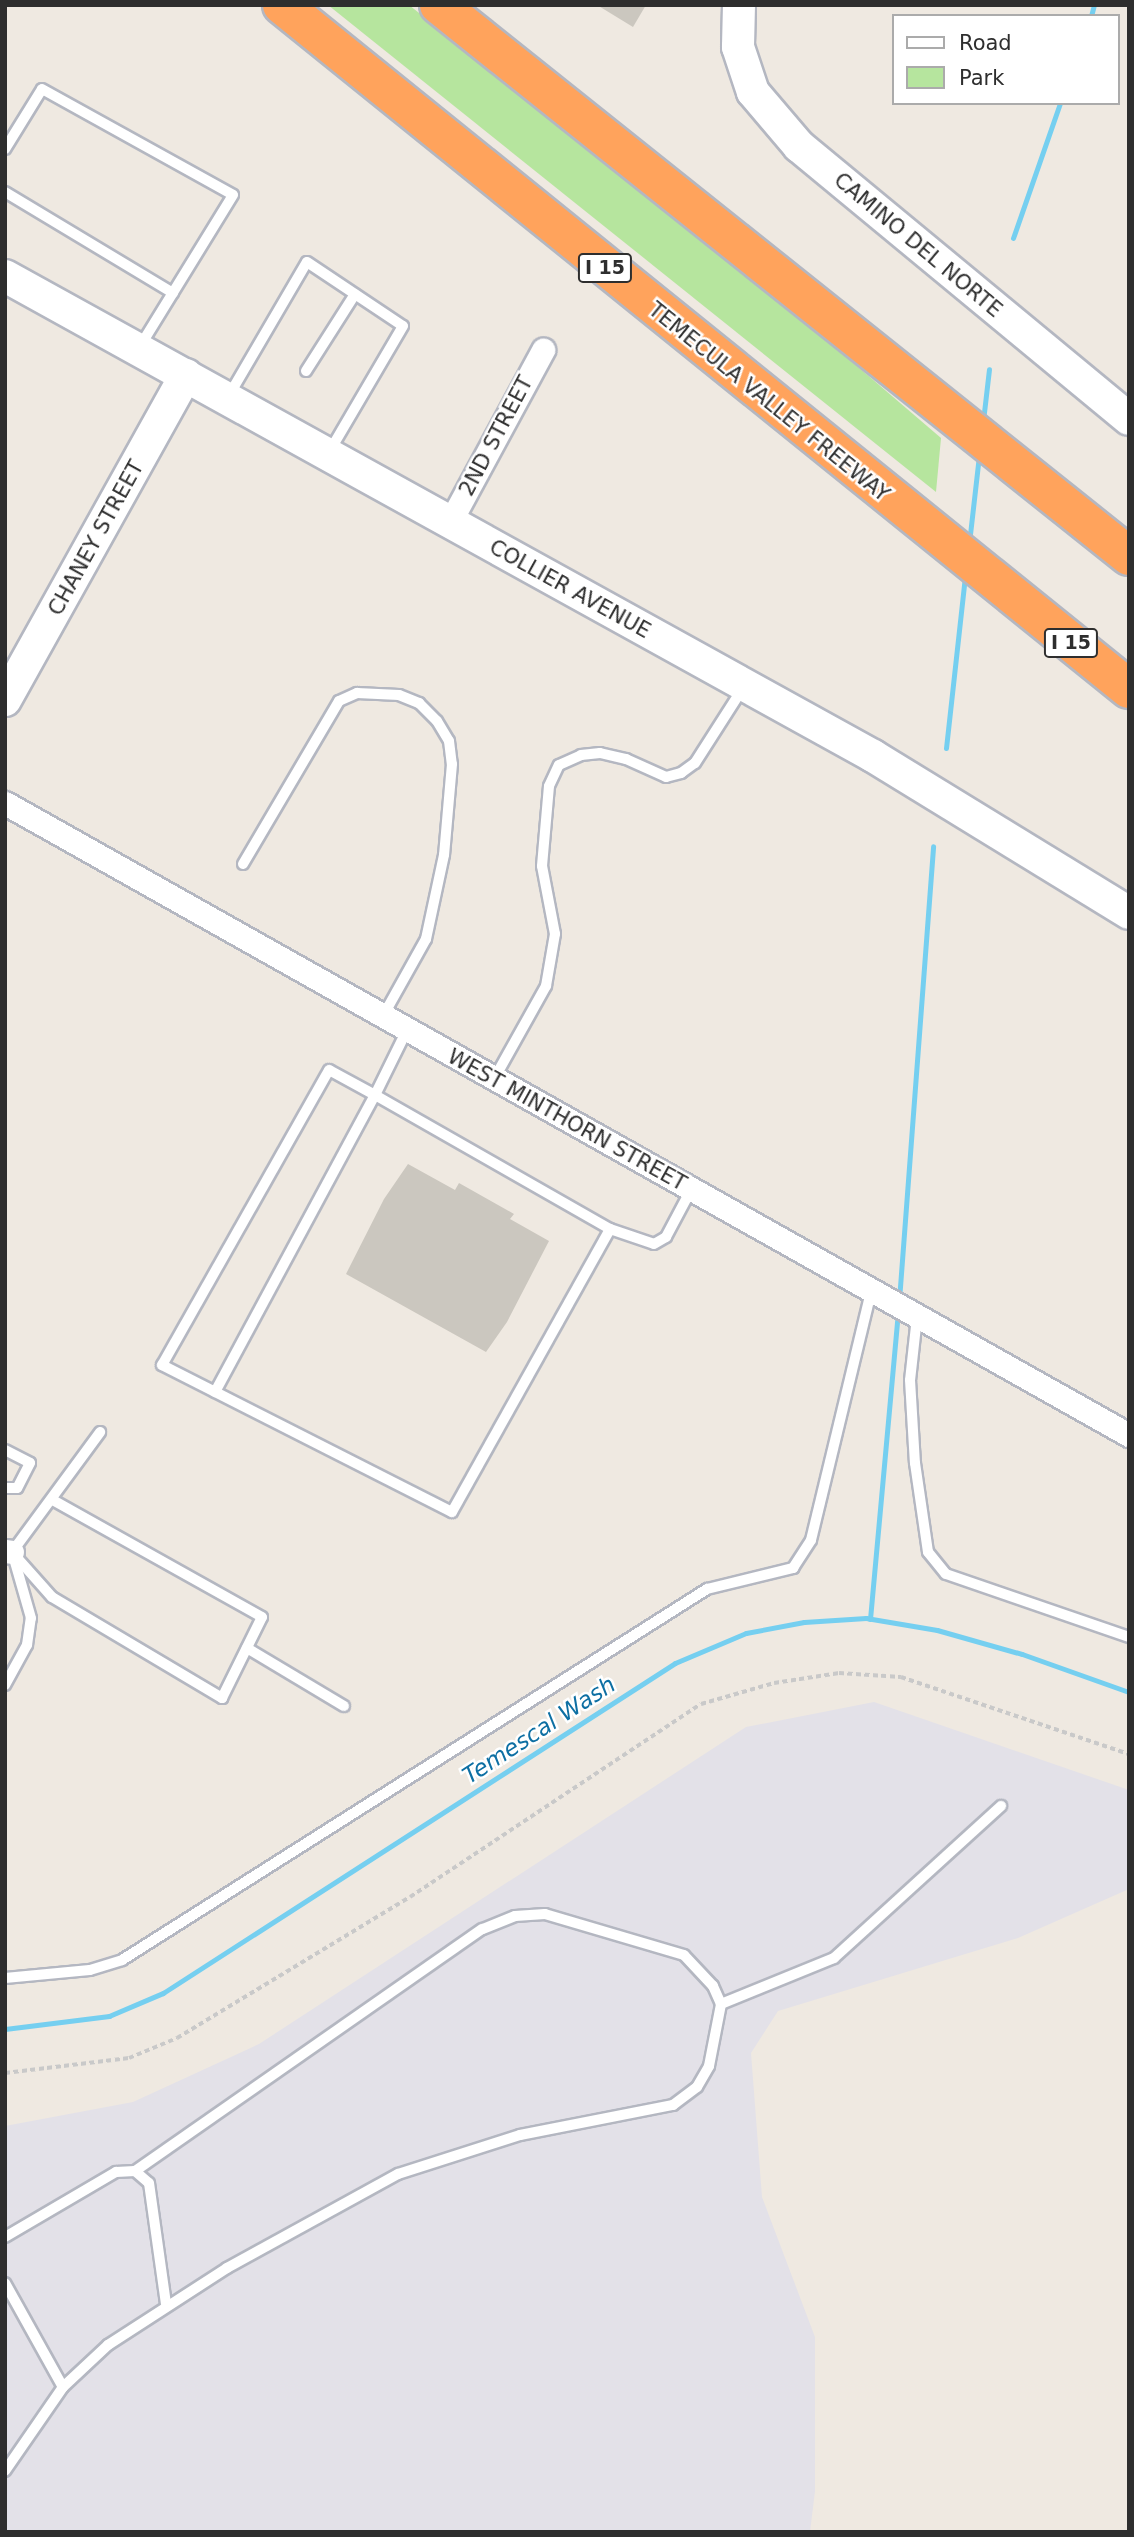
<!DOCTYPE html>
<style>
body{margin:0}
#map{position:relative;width:1134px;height:2537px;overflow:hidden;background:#efe9e1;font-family:"DejaVu Sans",sans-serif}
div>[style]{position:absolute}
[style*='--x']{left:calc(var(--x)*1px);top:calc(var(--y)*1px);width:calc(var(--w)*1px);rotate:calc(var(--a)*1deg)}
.industrial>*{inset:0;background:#e3e1e8}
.green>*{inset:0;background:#b6e59e}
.stream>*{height:5px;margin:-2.5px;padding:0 2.5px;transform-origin:2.5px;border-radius:2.5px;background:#75cff0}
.building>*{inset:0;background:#cbc7bf}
.path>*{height:3.5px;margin-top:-1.75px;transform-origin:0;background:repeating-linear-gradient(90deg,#c9c9c9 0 5px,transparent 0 8.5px)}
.roads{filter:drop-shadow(2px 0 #b4b7c1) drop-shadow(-2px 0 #b4b7c1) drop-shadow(0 2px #b4b7c1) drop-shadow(0 -2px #b4b7c1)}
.lane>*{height:10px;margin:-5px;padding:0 5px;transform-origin:5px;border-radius:5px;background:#fff}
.street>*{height:23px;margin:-11.5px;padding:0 11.5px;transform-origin:11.5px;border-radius:11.5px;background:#fff}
.secondary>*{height:32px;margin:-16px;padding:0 16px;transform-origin:16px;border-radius:16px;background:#fff}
.highway>*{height:38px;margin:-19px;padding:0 19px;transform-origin:19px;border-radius:19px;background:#ffa35c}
span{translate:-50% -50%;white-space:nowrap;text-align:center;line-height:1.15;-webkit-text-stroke:5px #fff;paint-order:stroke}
.shield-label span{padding:2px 5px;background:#fff;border:2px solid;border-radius:5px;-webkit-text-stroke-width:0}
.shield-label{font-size:19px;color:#2e2e2e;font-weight:700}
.street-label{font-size:21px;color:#2e2e2e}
.water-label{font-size:23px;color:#0d6fa3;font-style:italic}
.frame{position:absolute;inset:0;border:7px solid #2e2e2e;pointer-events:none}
.legend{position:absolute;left:892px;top:14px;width:228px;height:91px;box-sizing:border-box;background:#fff;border:2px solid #ababab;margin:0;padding:9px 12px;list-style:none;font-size:21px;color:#2e2e2e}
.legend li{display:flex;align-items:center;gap:14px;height:35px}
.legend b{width:35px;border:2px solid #ababab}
</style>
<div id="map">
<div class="industrial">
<div style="clip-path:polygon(874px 1702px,1129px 1790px,1129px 1889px,1018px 1938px,778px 2011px,751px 2053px,762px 2197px,815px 2337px,815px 2491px,810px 2532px,5px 2532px,5px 2126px,133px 2102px,259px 2044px,746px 1727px)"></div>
</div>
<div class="green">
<div style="clip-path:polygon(328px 5px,409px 5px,774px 295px,941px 438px,936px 492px)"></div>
</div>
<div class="stream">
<div style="--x:1091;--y:16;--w:11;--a:-75"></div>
<div style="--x:1013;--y:238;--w:143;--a:-70.8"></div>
<div style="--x:983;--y:421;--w:52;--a:-83.4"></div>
<div style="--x:969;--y:543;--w:89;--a:-83.5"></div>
<div style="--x:946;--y:748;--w:172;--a:-83.7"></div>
<div style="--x:899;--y:1300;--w:455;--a:-85.7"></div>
<div style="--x:870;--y:1619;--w:307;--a:-84.8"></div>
<div style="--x:5;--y:2029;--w:105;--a:-7.1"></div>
<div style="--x:109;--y:2016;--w:59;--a:-23.1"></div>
<div style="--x:163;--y:1993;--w:609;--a:-32.8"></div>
<div style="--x:675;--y:1663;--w:77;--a:-22.9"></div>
<div style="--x:746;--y:1633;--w:59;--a:-10.7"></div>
<div style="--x:804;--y:1622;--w:62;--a:-3.7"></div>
<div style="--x:866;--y:1618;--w:72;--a:9.6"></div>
<div style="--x:937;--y:1630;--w:88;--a:15.8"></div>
<div style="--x:1022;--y:1654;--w:114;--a:19.6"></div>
</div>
<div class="building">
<div style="clip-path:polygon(597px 5px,646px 5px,633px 27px)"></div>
<div style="clip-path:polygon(408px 1164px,455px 1190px,459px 1183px,514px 1214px,510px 1219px,549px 1241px,507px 1322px,486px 1352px,346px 1274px,384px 1199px)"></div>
</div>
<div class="path">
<div style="--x:5;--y:2073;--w:125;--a:-6.9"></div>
<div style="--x:129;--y:2058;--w:52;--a:-22.6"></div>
<div style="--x:177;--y:2038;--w:272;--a:-31.2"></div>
<div style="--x:410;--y:1897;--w:349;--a:-33.6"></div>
<div style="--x:701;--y:1704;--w:76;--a:-16"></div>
<div style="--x:774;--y:1683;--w:66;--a:-8.7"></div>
<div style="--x:839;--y:1673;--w:62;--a:3.7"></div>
<div style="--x:901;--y:1677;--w:241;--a:18.7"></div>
</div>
<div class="roads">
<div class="lane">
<div style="--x:5;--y:149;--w:70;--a:-58.3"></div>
<div style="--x:42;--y:89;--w:218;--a:29"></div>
<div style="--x:233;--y:195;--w:180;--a:121.6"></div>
<div style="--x:5;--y:192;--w:196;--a:31"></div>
<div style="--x:306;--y:371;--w:91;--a:-57.5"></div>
<div style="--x:228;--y:397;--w:156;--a:-59.7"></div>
<div style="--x:307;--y:262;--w:115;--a:33.7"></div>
<div style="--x:403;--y:326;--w:146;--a:120.4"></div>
<div style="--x:243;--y:864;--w:189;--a:-59.5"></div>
<div style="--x:339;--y:701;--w:20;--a:-24"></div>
<div style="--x:357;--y:693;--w:42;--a:2.7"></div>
<div style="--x:399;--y:695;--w:22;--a:22"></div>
<div style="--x:419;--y:703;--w:25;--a:45"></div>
<div style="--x:437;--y:721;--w:23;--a:59"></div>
<div style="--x:449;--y:741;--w:23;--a:83"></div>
<div style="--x:452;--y:764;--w:91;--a:95"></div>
<div style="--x:444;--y:855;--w:86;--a:102.1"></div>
<div style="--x:426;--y:939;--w:88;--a:119.2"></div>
<div style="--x:407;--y:1030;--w:72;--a:116.2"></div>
<div style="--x:375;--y:1095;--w:52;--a:-151.5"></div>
<div style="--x:329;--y:1070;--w:339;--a:119.5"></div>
<div style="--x:162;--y:1365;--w:325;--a:26.9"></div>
<div style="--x:452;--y:1512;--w:324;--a:-60.8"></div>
<div style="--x:494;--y:1079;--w:107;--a:-60.8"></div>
<div style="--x:546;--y:986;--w:53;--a:-80.2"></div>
<div style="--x:555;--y:934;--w:69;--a:-100.8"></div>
<div style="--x:542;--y:866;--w:80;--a:-85"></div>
<div style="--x:549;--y:786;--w:23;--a:-65"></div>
<div style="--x:559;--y:765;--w:24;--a:-24"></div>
<div style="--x:581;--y:755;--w:19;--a:-6"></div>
<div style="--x:600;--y:753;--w:27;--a:13"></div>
<div style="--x:626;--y:759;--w:44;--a:24.2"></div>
<div style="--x:666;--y:777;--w:16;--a:-15"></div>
<div style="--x:681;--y:773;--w:17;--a:-36"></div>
<div style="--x:695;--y:763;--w:89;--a:-57.4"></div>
<div style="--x:917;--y:1317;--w:63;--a:96.3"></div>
<div style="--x:910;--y:1380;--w:83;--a:86.6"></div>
<div style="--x:915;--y:1463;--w:90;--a:81.7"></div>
<div style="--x:928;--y:1552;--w:28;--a:51"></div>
<div style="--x:946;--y:1574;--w:194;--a:19"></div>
<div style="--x:215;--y:1392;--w:337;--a:-61.7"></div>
<div style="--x:375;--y:1095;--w:271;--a:29.7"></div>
<div style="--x:610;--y:1229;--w:46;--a:18.8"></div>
<div style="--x:654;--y:1244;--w:14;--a:-30"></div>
<div style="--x:666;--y:1237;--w:53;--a:-62"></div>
<div style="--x:5;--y:1450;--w:28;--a:27"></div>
<div style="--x:30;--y:1463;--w:28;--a:117"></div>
<div style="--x:17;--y:1488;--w:12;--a:180"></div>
<div style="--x:12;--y:1552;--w:60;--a:48.4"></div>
<div style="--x:52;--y:1597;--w:198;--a:30.7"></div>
<div style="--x:222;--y:1698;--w:90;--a:-63.7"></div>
<div style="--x:262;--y:1617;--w:240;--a:-150.8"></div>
<div style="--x:12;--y:1552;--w:149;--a:-53.7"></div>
<div style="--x:247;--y:1648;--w:113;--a:30.9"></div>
<div style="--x:5;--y:1685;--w:46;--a:-61.2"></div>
<div style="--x:27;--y:1645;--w:27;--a:-82"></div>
<div style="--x:31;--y:1618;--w:66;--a:-105.9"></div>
<div style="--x:5;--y:1978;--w:85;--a:-5.4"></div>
<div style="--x:90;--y:1970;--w:34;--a:-17"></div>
<div style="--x:122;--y:1960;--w:693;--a:-32.38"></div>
<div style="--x:707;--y:1589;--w:89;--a:-13.7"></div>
<div style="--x:793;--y:1568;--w:33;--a:-57"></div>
<div style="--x:811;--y:1540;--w:255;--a:-76.4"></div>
<div style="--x:721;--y:2004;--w:122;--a:-22.2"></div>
<div style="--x:834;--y:1958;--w:226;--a:-42.3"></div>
<div style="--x:5;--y:2237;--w:129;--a:-30.4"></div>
<div style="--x:116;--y:2172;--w:19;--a:-3"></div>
<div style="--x:135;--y:2171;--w:18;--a:41"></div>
<div style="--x:149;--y:2183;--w:122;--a:82"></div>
<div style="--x:5;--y:2283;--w:119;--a:60.9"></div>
<div style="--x:5;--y:2471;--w:102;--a:-55.4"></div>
<div style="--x:63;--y:2387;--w:62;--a:-43"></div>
<div style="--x:108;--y:2345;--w:142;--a:-32.9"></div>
<div style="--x:227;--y:2268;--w:195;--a:-28.8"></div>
<div style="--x:398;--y:2174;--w:128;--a:-17.7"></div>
<div style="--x:520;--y:2135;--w:156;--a:-11.1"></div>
<div style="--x:673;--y:2105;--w:30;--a:-37"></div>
<div style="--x:697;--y:2087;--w:24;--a:-60"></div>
<div style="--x:709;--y:2066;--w:63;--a:-79"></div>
<div style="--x:721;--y:2004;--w:20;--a:-114"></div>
<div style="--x:713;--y:1986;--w:42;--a:-133.1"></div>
<div style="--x:684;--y:1955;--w:145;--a:-163.6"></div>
<div style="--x:545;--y:1914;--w:30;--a:176"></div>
<div style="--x:515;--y:1916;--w:35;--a:158"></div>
<div style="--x:482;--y:1929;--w:423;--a:145.1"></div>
</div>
<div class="street">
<div style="--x:450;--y:522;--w:196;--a:-61.6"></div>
<div style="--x:5;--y:803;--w:1289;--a:29.35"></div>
<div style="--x:5;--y:1551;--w:7;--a:8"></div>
</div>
<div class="secondary">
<div style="--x:739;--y:5;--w:42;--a:91.4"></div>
<div style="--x:738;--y:47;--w:47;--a:71.6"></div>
<div style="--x:753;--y:92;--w:71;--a:49.6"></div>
<div style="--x:799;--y:146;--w:428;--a:39.6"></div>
<div style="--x:5;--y:276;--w:992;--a:28.94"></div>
<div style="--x:873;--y:756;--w:300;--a:31.5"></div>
<div style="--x:5;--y:700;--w:372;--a:-60.9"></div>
</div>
<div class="highway">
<div style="--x:282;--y:5;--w:1089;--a:38.92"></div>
<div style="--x:439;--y:5;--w:883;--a:38.61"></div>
</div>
</div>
<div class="shield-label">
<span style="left:605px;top:268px">I 15</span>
<span style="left:1071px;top:643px">I 15</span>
</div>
<div class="street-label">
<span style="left:918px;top:245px;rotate:40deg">CAMINO DEL NORTE</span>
<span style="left:769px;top:402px;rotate:39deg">TEMECULA VALLEY FREEWAY</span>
<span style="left:496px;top:436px;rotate:-62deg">2ND STREET</span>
<span style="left:96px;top:538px;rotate:-61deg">CHANEY STREET</span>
<span style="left:570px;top:589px;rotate:29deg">COLLIER AVENUE</span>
<span style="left:567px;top:1120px;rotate:29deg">WEST MINTHORN STREET</span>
</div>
<div class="water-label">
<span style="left:539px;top:1730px;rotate:-33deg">Temescal Wash</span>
</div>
<div class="frame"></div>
<ul class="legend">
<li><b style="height:9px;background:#fff"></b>Road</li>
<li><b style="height:19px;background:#b6e59e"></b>Park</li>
</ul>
</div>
